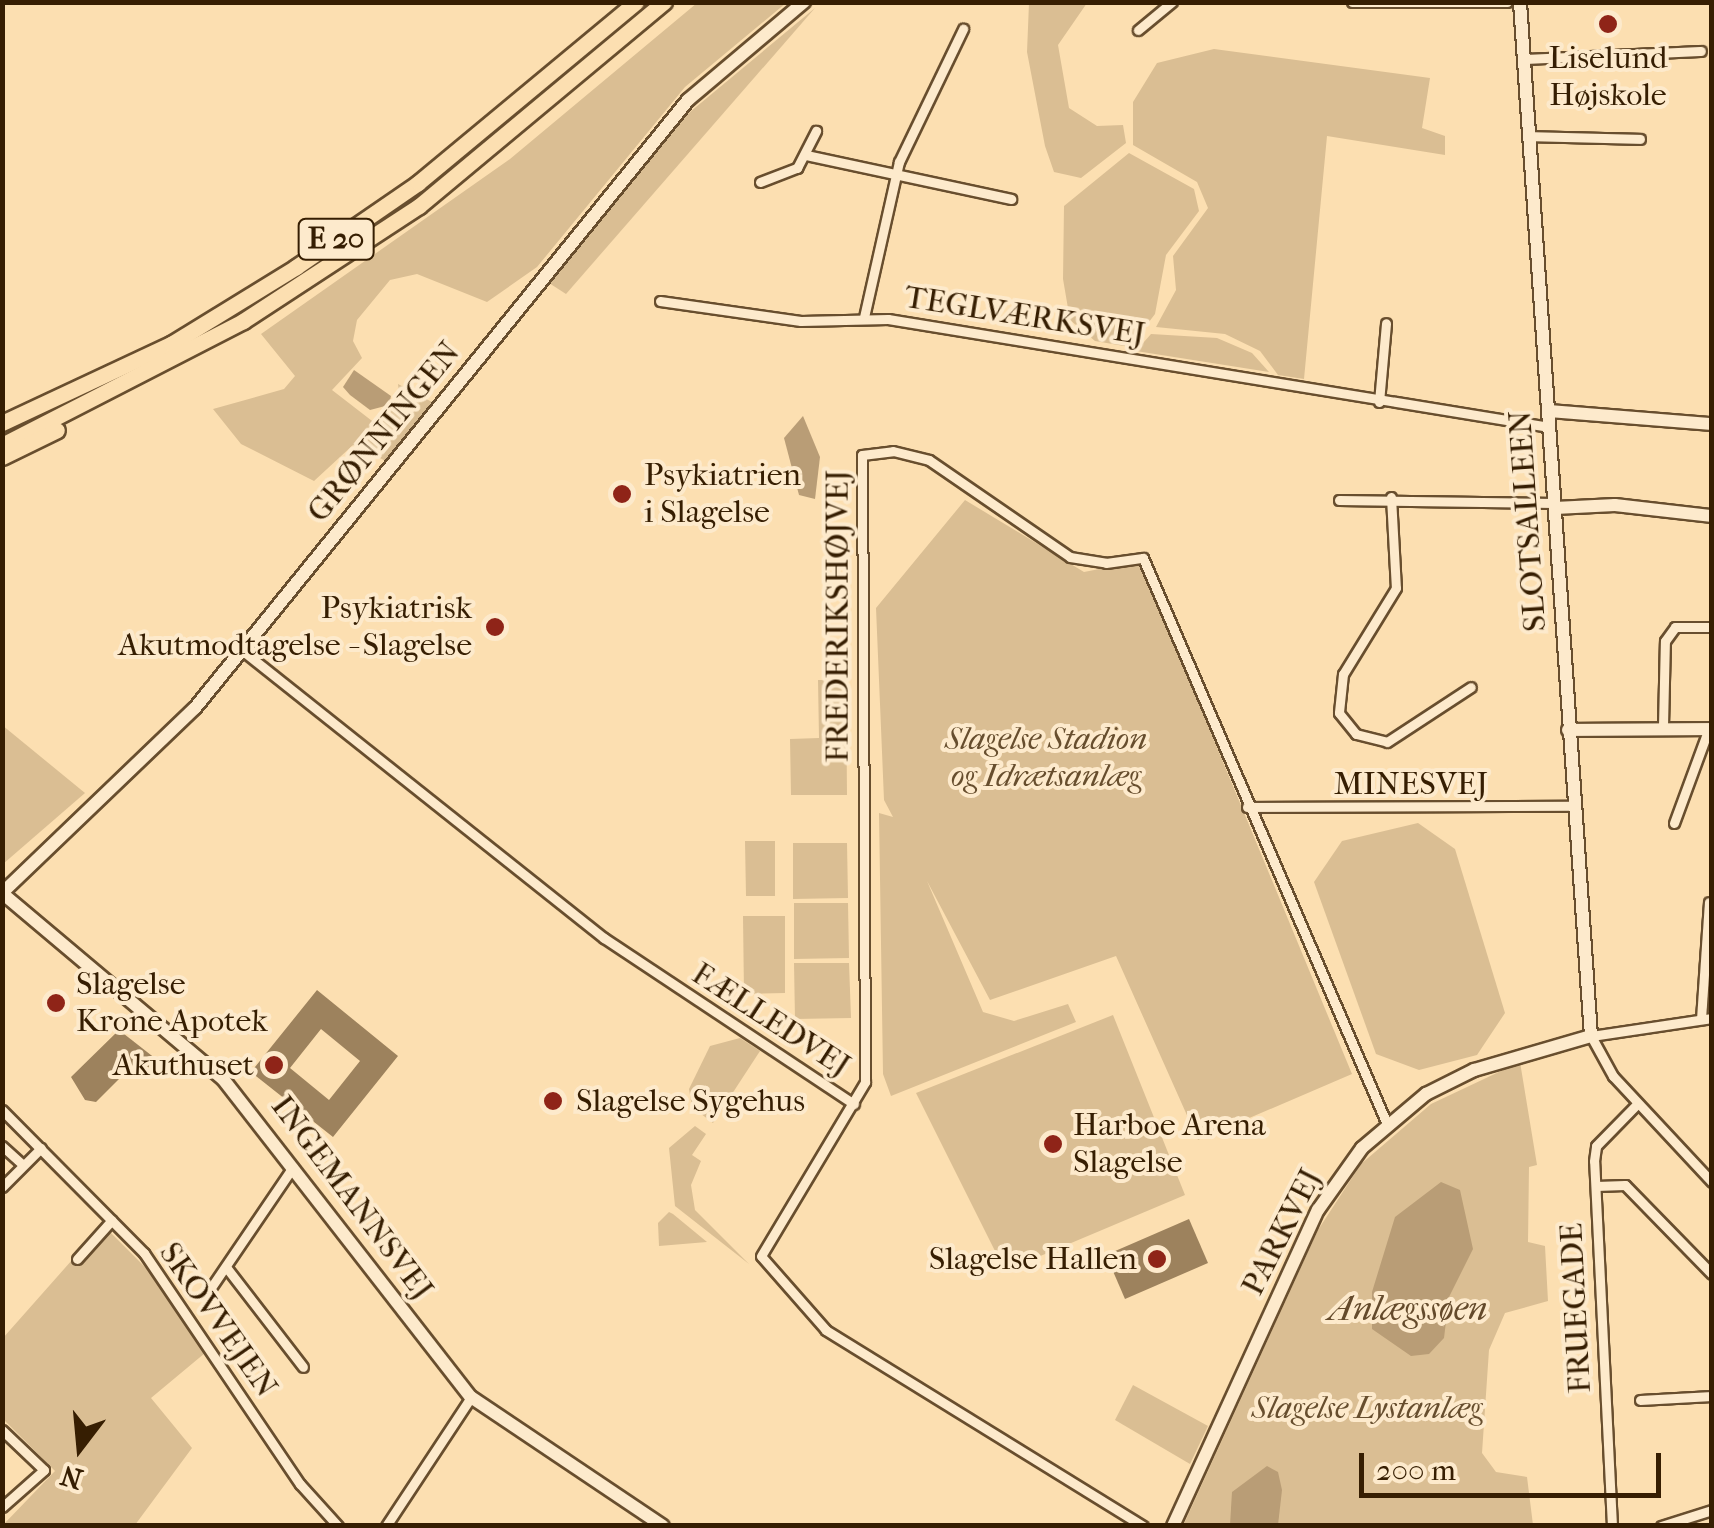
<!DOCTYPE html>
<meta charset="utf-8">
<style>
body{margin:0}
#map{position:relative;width:1714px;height:1528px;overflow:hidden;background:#fcdfb1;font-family:"IM FELL French Canon",serif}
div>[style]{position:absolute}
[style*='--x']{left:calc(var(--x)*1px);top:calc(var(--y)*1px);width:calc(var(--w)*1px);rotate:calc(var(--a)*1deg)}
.green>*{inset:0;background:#dabe93}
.water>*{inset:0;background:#b99d76}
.building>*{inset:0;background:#9d825d}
.roads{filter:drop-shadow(2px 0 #684e2e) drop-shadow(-2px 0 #684e2e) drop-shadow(0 2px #684e2e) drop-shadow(0 -2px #684e2e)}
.street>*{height:9px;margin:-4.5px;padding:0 4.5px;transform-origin:4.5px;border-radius:4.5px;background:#fdeacc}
.secondary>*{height:12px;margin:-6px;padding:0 6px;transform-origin:6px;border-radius:6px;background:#fdeacc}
.highway>*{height:15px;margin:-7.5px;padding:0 7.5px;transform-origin:7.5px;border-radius:7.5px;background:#fcdfb1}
.dots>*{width:28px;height:28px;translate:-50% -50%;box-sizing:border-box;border:5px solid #fdeacc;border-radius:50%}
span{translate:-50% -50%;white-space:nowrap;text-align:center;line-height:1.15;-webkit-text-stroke:8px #fdeacc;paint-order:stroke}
.shield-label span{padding:2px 8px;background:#fdeacc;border:2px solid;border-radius:8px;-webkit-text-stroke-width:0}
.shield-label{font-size:30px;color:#361e02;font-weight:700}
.poi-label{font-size:32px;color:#361e02}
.left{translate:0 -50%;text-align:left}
.right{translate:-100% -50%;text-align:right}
.street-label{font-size:32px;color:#361e02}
.park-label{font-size:32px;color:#674e2e;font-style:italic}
.water-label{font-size:35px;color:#644a2b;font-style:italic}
.frame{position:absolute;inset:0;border:5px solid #361e02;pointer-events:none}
.north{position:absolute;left:30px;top:1398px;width:100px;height:100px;-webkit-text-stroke:8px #fdeacc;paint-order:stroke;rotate:196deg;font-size:28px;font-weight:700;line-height:40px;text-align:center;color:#361e02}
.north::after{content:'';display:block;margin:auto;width:35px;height:45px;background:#361e02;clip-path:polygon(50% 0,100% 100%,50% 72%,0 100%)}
.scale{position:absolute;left:1359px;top:1453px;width:302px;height:45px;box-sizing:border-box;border:5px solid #361e02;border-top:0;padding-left:12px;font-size:30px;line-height:35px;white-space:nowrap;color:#361e02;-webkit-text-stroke:8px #fdeacc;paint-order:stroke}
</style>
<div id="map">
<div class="green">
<div style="clip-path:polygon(697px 3px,786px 3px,685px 87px,537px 267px,487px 302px,417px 274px,390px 280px,357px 320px,353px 341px,362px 358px,332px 390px,376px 424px,400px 400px,398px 384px,432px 402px,386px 461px,353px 445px,314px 481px,241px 444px,213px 409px,284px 389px,295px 376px,261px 334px,510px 159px)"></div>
<div style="clip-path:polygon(1029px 3px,1087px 3px,1058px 45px,1069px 108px,1097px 126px,1123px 125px,1126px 143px,1081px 178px,1054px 172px,1045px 146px,1027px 52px)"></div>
<div style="clip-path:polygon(815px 8px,566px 294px,549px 283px,684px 117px)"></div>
<div style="clip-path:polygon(1214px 49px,1430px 78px,1422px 128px,1445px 136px,1445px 155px,1327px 136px,1304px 379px,1278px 375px,1260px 351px,1225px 334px,1156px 327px,1176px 290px,1173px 256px,1208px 208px,1197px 182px,1133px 145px,1133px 102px,1157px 63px)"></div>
<div style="clip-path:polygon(1129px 153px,1194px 189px,1199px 211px,1166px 255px,1155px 314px,1130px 347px,1095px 341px,1070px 320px,1063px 279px,1064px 206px)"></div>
<div style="clip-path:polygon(1151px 334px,1217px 338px,1252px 353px,1269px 372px,1136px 351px)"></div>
<div style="clip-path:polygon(965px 500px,1084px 572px,1140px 561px,1352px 1074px,1198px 1140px,1116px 956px,990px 1000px,927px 881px,983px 1012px,1014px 1021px,1068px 1004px,1076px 1022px,891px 1096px,883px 1074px,879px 813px,893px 817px,884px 800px,876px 608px)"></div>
<div style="clip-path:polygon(818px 680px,846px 680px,847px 795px,791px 795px,790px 739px,819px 738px)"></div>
<div style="clip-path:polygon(2px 725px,85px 793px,3px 864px,2px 864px)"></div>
<div style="clip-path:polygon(1418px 823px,1455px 849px,1505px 1013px,1477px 1055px,1419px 1070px,1376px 1054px,1314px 882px,1342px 841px)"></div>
<div style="clip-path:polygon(745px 841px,775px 841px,775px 896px,746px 896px)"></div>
<div style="clip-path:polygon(793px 843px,847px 843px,848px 898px,793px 899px)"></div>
<div style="clip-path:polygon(794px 903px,848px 903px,849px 958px,794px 959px)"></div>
<div style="clip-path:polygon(743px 916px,785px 916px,785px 993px,744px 994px)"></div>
<div style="clip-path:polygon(794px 963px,849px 963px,851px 1018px,795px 1019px)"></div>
<div style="clip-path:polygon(1113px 1015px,1185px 1195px,1005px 1271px,916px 1093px)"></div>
<div style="clip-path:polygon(740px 1038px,760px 1051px,713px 1123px,692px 1107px,689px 1089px,710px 1046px)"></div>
<div style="clip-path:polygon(1520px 1062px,1537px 1165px,1529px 1167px,1528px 1242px,1545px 1246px,1548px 1301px,1505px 1313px,1489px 1350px,1482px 1453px,1496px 1472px,1527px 1477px,1533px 1525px,1183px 1526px,1318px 1230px,1361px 1164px,1431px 1104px)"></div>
<div style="clip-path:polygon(695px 1126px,706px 1134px,692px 1155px,701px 1161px,691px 1185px,695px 1210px,749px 1264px,675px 1206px,669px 1148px)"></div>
<div style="clip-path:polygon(669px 1212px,673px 1214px,707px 1242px,659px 1246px,658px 1223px)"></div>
<div style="clip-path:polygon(103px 1225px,148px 1270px,205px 1353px,151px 1398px,192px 1448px,135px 1525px,3px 1525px,55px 1471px,3px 1419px,3px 1338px)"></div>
<div style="clip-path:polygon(1133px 1385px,1208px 1426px,1190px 1464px,1115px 1420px)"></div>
</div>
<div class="water">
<div style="clip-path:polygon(354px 370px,391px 396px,389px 405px,370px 410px,350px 395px,343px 387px)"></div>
<div style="clip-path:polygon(803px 416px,820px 457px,815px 499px,799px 495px,784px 438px)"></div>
<div style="clip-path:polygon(1441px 1182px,1460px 1190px,1473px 1249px,1449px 1297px,1444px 1338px,1429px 1354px,1411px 1356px,1372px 1329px,1372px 1292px,1395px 1217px)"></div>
<div style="clip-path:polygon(1267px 1466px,1278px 1472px,1282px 1490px,1278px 1525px,1230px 1525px,1232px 1492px)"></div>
</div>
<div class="building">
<div style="clip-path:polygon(evenodd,317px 990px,398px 1056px,333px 1137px,251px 1072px,317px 990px,321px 1029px,360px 1061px,329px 1100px,290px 1068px,321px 1029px)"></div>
<div style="clip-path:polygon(119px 1030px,156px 1059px,143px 1073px,134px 1064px,96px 1102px,85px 1100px,71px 1077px)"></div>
<div style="clip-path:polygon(1189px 1219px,1208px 1263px,1125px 1299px,1106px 1255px)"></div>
</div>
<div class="roads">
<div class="street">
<div style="--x:1352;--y:2;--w:155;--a:0"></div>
<div style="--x:1138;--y:30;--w:44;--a:-39.5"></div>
<div style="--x:1524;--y:59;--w:177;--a:-2.6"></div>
<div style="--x:1529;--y:136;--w:111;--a:1.5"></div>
<div style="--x:806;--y:155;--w:210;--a:12.1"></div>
<div style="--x:760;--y:182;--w:40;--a:-21"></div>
<div style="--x:797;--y:168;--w:42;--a:-62.8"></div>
<div style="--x:660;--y:301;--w:142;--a:8.1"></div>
<div style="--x:801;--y:321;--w:87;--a:-1.3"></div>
<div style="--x:888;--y:319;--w:670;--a:9.28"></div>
<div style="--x:864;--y:317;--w:159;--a:-77.3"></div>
<div style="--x:899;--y:162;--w:148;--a:-64.3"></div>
<div style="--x:1379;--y:402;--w:79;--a:-84.9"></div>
<div style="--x:1391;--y:497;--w:91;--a:86.9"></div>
<div style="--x:1396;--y:588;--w:101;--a:121.6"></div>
<div style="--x:1343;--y:674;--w:39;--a:96"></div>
<div style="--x:1339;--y:713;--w:27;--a:51"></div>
<div style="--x:1356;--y:734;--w:32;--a:14"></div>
<div style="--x:1387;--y:742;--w:100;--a:-33.2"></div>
<div style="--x:1339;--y:500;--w:215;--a:0.8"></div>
<div style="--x:243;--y:651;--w:461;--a:38.5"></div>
<div style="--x:604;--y:938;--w:300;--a:33.6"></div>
<div style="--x:1663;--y:726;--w:85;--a:-88.7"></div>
<div style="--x:1665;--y:641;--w:17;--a:-54"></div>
<div style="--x:1675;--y:627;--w:37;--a:0"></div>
<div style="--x:1247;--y:807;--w:327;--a:-0.2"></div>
<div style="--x:1674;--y:823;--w:101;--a:-69.8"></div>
<div style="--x:1712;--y:1018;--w:122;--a:171.5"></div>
<div style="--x:1591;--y:1036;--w:46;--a:61.2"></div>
<div style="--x:1613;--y:1076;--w:145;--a:47"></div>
<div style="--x:1701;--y:1019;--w:117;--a:-86.1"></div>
<div style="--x:2;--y:1110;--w:202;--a:45.2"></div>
<div style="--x:144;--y:1253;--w:279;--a:56"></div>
<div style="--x:300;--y:1484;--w:57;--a:47.9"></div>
<div style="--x:2;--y:1146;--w:28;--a:42"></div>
<div style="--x:1596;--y:1186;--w:29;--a:-2"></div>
<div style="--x:1625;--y:1185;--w:124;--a:45.7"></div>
<div style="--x:2;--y:1187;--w:55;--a:-45"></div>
<div style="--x:77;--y:1259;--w:52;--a:-48.1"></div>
<div style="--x:226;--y:1267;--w:126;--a:52.4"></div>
<div style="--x:208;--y:1292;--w:151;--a:-55.8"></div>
<div style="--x:1640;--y:1400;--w:72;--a:-3.2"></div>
<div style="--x:2;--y:1430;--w:58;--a:43.6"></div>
<div style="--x:44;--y:1470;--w:56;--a:138.6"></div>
<div style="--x:386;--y:1526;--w:154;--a:-56.6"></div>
<div style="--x:1143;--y:1526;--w:373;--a:-148.3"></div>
<div style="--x:826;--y:1330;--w:98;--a:-131.3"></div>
<div style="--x:761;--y:1256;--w:203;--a:-59.1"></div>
<div style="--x:865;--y:1082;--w:627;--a:-90.27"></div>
<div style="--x:862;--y:455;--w:31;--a:-7"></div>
<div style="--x:893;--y:451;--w:37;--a:14"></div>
<div style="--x:929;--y:460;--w:171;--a:34.5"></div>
<div style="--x:1070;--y:557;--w:36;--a:9"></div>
<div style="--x:1106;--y:563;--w:37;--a:-8"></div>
<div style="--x:1143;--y:558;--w:616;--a:66.68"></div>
<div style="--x:1612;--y:1526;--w:365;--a:-92.8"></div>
<div style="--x:1594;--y:1161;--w:15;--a:-82"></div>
<div style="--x:1596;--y:1146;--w:59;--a:-45.7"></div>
<div style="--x:1661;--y:1526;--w:53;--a:-17.4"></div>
</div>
<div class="secondary">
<div style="--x:1549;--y:411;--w:164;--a:4.6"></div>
<div style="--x:1555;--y:508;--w:60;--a:-2.9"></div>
<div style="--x:1615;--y:505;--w:98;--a:6.5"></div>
<div style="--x:1568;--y:730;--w:144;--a:-0.4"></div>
<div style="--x:2;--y:893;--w:267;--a:-43.8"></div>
<div style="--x:195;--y:708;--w:783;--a:-50.96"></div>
<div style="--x:688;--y:100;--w:152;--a:-40.2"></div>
<div style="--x:2;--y:893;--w:289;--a:40.1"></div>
<div style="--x:223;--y:1079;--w:403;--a:52.1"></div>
<div style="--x:471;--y:1397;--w:231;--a:33.9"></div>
<div style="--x:1173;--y:1526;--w:348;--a:-65.4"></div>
<div style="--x:1318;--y:1210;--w:76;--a:-54.6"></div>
<div style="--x:1362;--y:1148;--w:84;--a:-40.2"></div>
<div style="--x:1426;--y:1094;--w:54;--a:-26.6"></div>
<div style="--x:1474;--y:1070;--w:122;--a:-16.2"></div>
<div style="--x:1591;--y:1036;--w:1036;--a:-93.93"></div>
</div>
<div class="highway">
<div style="--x:2;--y:423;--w:187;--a:-25.1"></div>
<div style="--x:171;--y:344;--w:147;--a:-31.6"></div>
<div style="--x:296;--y:267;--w:148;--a:-34.5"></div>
<div style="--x:418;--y:183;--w:283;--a:-39.7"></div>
<div style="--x:2;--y:445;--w:271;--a:-27.2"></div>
<div style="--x:243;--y:321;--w:210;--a:-33.2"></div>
<div style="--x:419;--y:206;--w:319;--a:-39.8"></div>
<div style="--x:2;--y:457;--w:61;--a:-26.1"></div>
</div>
</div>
<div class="dots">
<div style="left:1608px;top:24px;background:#8f2418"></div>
<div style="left:622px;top:494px;background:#8f2418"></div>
<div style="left:495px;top:627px;background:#8f2418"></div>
<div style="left:56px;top:1003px;background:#8f2418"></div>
<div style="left:274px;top:1065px;background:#8f2418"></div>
<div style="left:553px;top:1101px;background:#8f2418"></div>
<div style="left:1053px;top:1144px;background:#8f2418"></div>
<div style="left:1157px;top:1259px;background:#8f2418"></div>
</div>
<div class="shield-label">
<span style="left:336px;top:239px">E 20</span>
</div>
<div class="poi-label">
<span style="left:1608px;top:77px">Liselund<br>Højskole</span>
<span class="left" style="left:644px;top:494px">Psykiatrien<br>i Slagelse</span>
<span class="right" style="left:472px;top:627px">Psykiatrisk<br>Akutmodtagelse - Slagelse</span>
<span class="left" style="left:76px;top:1003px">Slagelse<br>Krone Apotek</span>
<span class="right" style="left:254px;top:1065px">Akuthuset</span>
<span class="left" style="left:576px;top:1101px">Slagelse Sygehus</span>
<span class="left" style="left:1073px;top:1144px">Harboe Arena<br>Slagelse</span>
<span class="right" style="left:1137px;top:1259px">Slagelse Hallen</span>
</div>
<div class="street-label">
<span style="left:1025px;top:316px;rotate:9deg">TEGLVÆRKSVEJ</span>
<span style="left:384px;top:432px;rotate:-51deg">GRØNNINGEN</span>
<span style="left:1528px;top:521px;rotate:-94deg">SLOTSALLEEN</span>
<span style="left:838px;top:616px;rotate:-90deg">FREDERIKSHØJVEJ</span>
<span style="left:1411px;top:784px">MINESVEJ</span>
<span style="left:771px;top:1020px;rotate:33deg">FÆLLEDVEJ</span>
<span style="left:352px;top:1198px;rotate:53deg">INGEMANNSVEJ</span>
<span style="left:1282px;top:1232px;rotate:-63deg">PARKVEJ</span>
<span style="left:1576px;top:1308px;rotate:-93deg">FRUEGADE</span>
<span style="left:218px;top:1320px;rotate:55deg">SKOVVEJEN</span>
</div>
<div class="park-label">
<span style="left:1046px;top:758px">Slagelse Stadion<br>og Idrætsanlæg</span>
<span style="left:1367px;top:1408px">Slagelse Lystanlæg</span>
</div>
<div class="water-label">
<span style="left:1408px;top:1309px">Anlægssøen</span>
</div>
<div class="frame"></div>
<div class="north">N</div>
<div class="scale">200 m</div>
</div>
